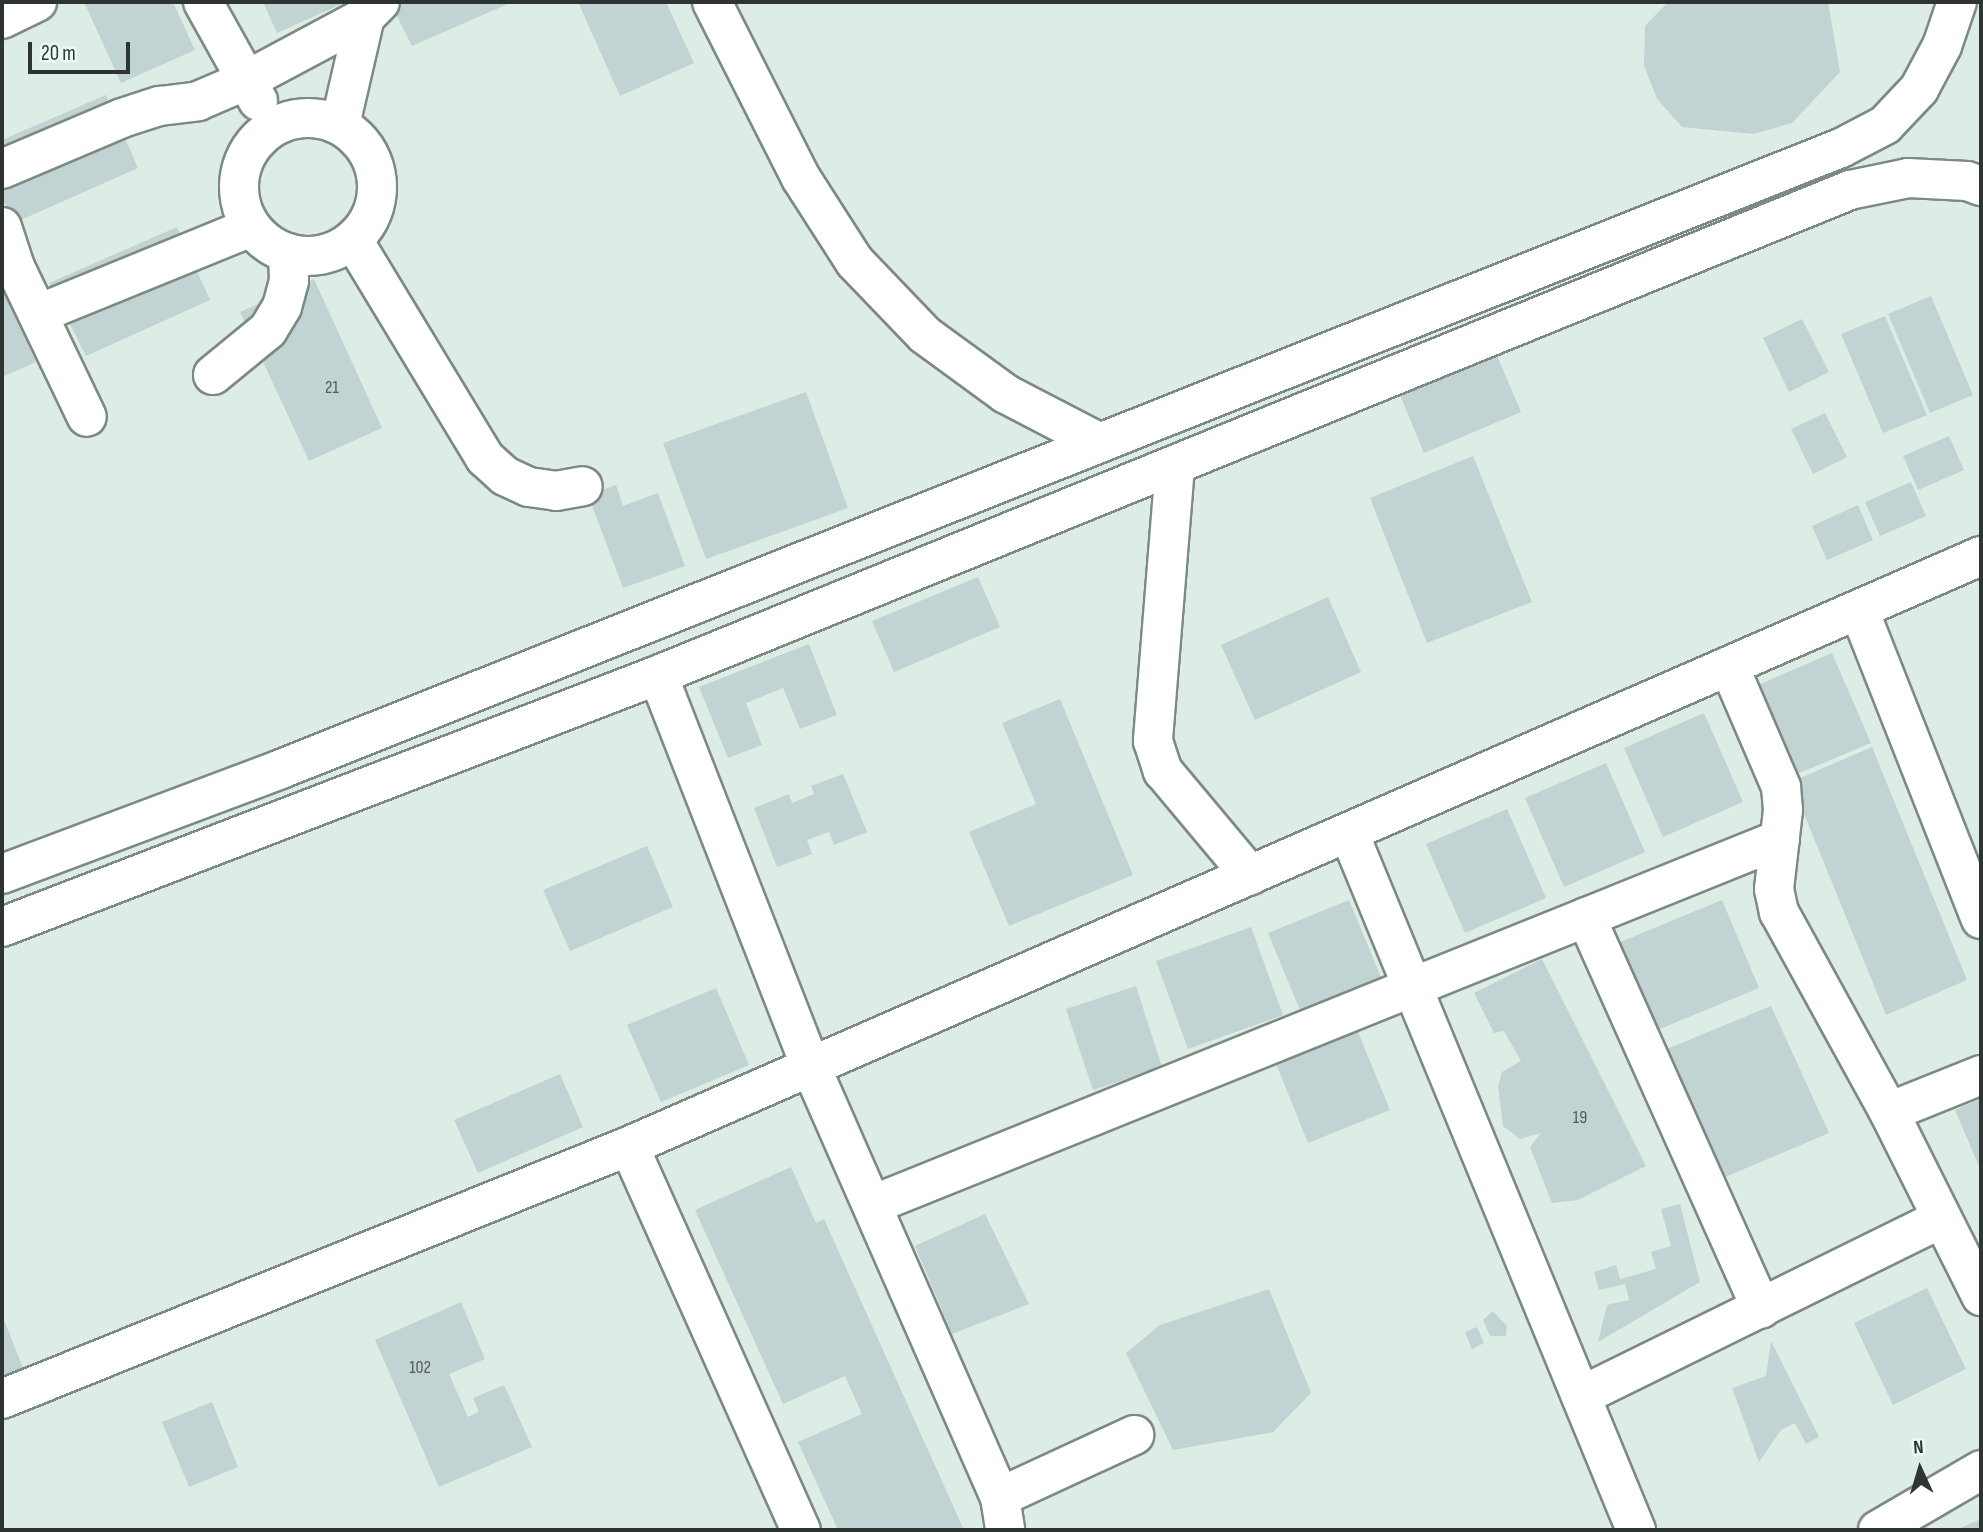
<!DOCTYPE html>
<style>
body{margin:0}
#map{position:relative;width:1983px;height:1532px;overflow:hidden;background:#ddede5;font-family:"Sofia Sans Condensed",sans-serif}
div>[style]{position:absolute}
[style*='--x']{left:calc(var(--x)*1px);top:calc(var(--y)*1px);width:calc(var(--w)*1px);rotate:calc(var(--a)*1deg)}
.building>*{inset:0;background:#c1d3d2}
.roads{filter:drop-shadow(2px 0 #7c8a83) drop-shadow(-2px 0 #7c8a83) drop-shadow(0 2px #7c8a83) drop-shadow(0 -2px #7c8a83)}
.minor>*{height:38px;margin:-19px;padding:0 19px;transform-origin:19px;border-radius:19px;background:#fff}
.minor>.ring{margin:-19px;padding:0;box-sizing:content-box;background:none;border:38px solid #fff;border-radius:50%}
span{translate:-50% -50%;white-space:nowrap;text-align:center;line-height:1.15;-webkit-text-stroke:5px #eafbf2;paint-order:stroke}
.number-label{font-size:18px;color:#535c59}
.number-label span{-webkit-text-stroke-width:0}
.frame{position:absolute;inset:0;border:4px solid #2e3431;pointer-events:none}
.north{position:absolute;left:1885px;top:1434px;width:70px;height:70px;-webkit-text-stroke:5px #eafbf2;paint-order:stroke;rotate:356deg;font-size:19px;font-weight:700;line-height:28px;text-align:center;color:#2e3431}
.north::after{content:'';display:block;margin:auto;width:24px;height:32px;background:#2e3431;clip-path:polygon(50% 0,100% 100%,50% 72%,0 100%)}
.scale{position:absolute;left:28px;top:42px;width:102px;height:32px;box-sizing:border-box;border:4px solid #2e3431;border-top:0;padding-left:9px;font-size:21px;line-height:24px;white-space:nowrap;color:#2e3431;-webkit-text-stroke:5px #eafbf2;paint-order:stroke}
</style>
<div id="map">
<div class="building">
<div style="clip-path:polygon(84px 2px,173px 2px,195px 50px,121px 83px)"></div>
<div style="clip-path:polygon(263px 2px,346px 2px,277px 33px)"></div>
<div style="clip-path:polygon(390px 2px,512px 2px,412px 46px)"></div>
<div style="clip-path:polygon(578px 2px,666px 2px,694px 63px,620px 96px)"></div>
<div style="clip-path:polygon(1668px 2px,1828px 2px,1840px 72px,1792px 123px,1754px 134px,1682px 127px,1657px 99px,1644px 65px,1645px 26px)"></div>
<div style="clip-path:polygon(106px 95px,138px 168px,14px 223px,2px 198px,2px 140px)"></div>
<div style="clip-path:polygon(177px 227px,210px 300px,86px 356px,49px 283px)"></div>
<div style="clip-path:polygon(314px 279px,382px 428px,309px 461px,240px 312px)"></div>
<div style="clip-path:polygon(2px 287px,36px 362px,2px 377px)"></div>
<div style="clip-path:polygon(1931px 296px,1973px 395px,1930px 413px,1888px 314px)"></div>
<div style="clip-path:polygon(1885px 316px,1927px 415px,1883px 433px,1841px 334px)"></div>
<div style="clip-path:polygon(1802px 319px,1829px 372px,1789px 392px,1763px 338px)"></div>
<div style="clip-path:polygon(1492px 344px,1521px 412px,1424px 453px,1396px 385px)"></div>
<div style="clip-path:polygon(806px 392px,848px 508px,706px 559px,663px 443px)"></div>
<div style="clip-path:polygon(1825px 413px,1847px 457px,1813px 474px,1791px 429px)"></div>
<div style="clip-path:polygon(1949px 436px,1964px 470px,1918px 490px,1903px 456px)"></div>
<div style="clip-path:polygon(1473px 456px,1532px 602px,1427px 643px,1370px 498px)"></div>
<div style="clip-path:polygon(1911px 482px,1926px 516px,1880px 536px,1865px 502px)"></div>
<div style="clip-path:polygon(616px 485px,623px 506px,658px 493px,685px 566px,623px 588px,588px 495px)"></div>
<div style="clip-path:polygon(1858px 505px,1873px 540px,1827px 560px,1812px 526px)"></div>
<div style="clip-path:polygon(978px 577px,1000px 627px,894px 672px,872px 621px)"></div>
<div style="clip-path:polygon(1328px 597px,1361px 672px,1255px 720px,1221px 645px)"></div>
<div style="clip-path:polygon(809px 644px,837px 715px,800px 729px,783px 688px,746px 703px,762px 745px,728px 758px,699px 687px)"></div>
<div style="clip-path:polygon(1832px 653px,1871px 743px,1790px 777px,1751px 688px)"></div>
<div style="clip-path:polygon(1060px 699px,1133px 875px,1009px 926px,969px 832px,1036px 804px,1002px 723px)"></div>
<div style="clip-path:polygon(1704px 713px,1743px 802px,1663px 837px,1624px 748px)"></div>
<div style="clip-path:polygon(1872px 747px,1967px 980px,1886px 1015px,1791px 782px)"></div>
<div style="clip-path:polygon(1606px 763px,1645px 852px,1564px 887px,1525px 798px)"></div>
<div style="clip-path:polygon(843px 774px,867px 832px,834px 845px,829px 832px,807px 840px,812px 854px,777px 867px,754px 808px,789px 794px,792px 803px,814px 794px,811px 786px)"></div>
<div style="clip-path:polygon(1507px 809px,1546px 898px,1465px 933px,1426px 844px)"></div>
<div style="clip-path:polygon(647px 846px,673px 907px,570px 951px,543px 890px)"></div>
<div style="clip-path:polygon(1349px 900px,1383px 982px,1302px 1015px,1268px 933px)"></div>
<div style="clip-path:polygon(1722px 900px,1759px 988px,1655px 1031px,1618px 943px)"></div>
<div style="clip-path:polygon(1251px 927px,1283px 1015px,1188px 1049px,1156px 961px)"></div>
<div style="clip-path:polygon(1542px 959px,1646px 1166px,1578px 1200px,1552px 1203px,1530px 1147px,1541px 1133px,1520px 1139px,1503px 1126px,1498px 1086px,1502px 1072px,1521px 1061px,1504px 1031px,1494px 1033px,1474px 993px)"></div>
<div style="clip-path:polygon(1136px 986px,1162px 1067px,1093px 1090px,1066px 1009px)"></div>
<div style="clip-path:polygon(716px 988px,749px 1065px,661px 1102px,627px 1025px)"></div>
<div style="clip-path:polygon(1771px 1006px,1829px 1133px,1723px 1178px,1667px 1049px)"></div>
<div style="clip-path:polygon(1356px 1027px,1390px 1110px,1308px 1143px,1275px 1061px)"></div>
<div style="clip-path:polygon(560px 1074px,583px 1127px,478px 1173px,454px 1120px)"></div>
<div style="clip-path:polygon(1981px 1099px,1981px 1171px,1955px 1110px)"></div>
<div style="clip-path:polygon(791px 1167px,816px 1223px,824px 1219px,964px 1530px,838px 1530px,798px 1442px,862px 1414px,845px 1376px,783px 1404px,695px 1210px)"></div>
<div style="clip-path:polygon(1680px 1204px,1700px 1282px,1598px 1342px,1607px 1305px,1629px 1300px,1625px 1284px,1599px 1290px,1594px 1272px,1616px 1265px,1620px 1279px,1656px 1269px,1651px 1252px,1671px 1246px,1661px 1209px)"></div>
<div style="clip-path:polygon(985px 1214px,1029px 1304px,952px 1334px,915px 1246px)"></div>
<div style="clip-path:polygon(1927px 1288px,1966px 1369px,1893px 1405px,1854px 1323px)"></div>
<div style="clip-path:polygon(1269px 1289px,1311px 1393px,1273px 1432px,1173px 1450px,1126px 1353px,1160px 1325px)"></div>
<div style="clip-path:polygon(461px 1302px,485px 1359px,449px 1374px,468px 1417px,479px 1412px,473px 1398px,504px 1385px,532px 1447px,439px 1487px,375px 1340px)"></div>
<div style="clip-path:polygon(1493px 1311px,1507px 1326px,1506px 1336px,1490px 1336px,1483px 1320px)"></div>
<div style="clip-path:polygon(2px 1315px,25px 1373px,2px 1383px)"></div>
<div style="clip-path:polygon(1477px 1327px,1484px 1343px,1472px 1349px,1465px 1332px)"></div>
<div style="clip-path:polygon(1771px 1341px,1819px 1437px,1806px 1444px,1795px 1423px,1781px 1430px,1759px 1462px,1732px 1388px,1766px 1376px)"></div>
<div style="clip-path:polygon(212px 1402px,238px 1467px,189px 1487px,162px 1422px)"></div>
<div style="clip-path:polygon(1981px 1519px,1981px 1530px,1956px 1530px)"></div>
</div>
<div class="roads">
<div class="minor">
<div style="--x:203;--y:2;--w:113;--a:60.9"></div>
<div style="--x:712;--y:2;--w:197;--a:63.2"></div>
<div style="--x:801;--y:178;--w:100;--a:57.3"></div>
<div style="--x:855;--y:262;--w:101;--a:46.2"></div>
<div style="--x:925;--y:335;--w:100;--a:36.1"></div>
<div style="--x:1006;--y:394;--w:106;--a:27.5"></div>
<div style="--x:2;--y:19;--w:39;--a:-26"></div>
<div class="ring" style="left:239px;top:118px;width:100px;height:100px"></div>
<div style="--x:340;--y:125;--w:111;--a:-77"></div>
<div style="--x:2;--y:169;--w:130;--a:-23"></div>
<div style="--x:122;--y:118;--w:40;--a:-18"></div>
<div style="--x:160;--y:106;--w:38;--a:-7"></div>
<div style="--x:198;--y:101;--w:53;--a:-23.2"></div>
<div style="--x:247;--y:80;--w:134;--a:-28.1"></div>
<div style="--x:365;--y:17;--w:21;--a:-45"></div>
<div style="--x:2;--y:227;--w:42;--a:72"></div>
<div style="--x:15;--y:267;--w:166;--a:64.4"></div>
<div style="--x:353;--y:240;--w:255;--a:58.8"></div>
<div style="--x:485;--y:458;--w:27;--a:42"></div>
<div style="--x:505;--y:476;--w:26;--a:25"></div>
<div style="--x:529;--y:487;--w:27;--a:8"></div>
<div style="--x:556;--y:491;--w:27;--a:-10"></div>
<div style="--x:38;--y:314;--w:230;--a:-22.2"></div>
<div style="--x:213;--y:375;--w:71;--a:-39.3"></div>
<div style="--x:268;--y:330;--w:27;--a:-59"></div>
<div style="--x:282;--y:307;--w:27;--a:-75"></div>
<div style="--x:289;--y:281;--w:28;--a:-92"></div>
<div style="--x:1175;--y:466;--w:276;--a:94.6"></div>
<div style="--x:1153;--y:741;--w:32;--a:72"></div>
<div style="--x:1163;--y:771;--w:136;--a:50.1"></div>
<div style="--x:1859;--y:610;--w:332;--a:68.5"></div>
<div style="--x:1729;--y:666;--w:132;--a:66.7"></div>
<div style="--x:1781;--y:787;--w:23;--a:85"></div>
<div style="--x:1783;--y:810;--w:80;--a:96.5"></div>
<div style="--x:1774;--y:889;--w:24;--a:78"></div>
<div style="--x:1779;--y:912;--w:228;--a:61.2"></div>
<div style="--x:1889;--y:1112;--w:206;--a:63.4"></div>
<div style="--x:658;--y:675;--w:421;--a:68.7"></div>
<div style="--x:811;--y:1067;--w:470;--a:66.3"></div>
<div style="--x:1000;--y:1497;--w:33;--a:81"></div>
<div style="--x:1349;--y:833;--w:754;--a:67.62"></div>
<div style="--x:2;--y:874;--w:298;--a:-20.6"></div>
<div style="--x:281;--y:769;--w:1679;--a:-21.71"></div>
<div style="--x:1841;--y:148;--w:50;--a:-27.6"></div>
<div style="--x:1885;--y:125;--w:50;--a:-46.6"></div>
<div style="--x:1919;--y:89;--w:49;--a:-61.9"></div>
<div style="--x:1942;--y:46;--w:46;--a:-71.2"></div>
<div style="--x:1586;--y:917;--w:429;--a:65.9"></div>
<div style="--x:2;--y:927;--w:703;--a:-21.01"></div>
<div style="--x:658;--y:675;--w:1287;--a:-22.14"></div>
<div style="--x:1850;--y:190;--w:59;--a:-11.7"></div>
<div style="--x:1908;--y:178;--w:59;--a:2.9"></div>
<div style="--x:1967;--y:181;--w:15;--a:20"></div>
<div style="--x:1889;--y:1112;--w:99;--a:-21.9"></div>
<div style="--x:629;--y:1146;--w:421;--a:65.9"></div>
<div style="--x:872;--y:1205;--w:979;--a:-21.95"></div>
<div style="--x:1581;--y:1396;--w:401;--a:-26.2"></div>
<div style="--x:2;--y:1399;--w:676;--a:-21.97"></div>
<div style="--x:629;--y:1146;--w:1475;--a:-23.58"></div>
<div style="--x:1000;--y:1497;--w:148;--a:-24.8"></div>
<div style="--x:1878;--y:1530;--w:119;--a:-30.2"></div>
</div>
</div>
<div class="number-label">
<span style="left:332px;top:388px">21</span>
<span style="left:1580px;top:1118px">19</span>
<span style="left:420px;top:1368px">102</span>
</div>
<div class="frame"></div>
<div class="north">N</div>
<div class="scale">20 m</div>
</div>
